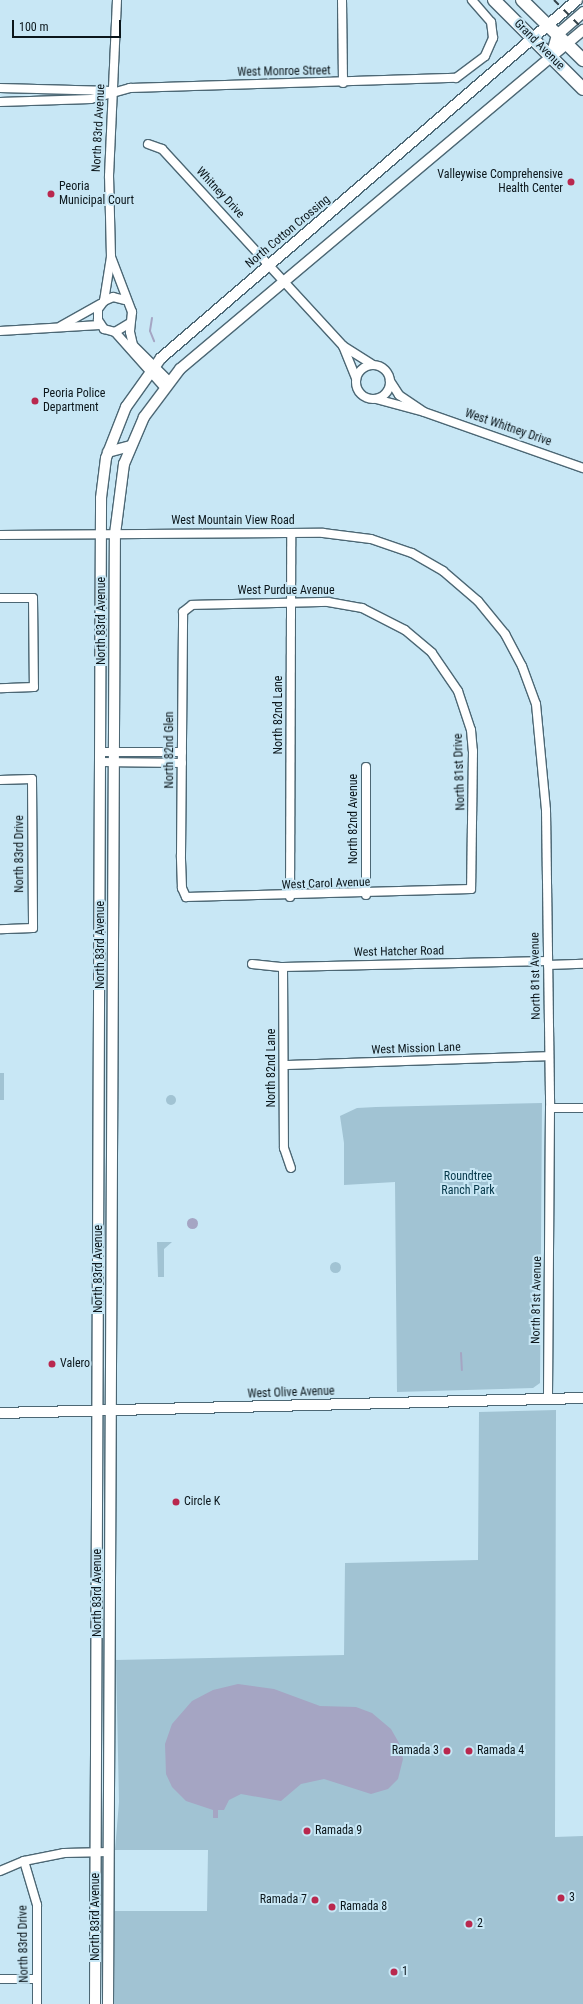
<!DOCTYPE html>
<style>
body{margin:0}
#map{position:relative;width:583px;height:2004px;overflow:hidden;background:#c8e7f5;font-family:"Roboto Condensed",sans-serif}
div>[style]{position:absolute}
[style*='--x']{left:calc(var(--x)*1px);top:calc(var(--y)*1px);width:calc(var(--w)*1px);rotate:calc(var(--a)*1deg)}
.green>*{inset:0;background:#a1c3d3}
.round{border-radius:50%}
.water>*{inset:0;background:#a5a5c3}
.stream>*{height:2px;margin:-1px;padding:0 1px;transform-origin:1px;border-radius:1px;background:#a5a5c3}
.roads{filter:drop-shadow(1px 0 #4c6774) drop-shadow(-1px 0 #4c6774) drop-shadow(0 1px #4c6774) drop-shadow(0 -1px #4c6774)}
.minor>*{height:8px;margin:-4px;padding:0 4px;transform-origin:4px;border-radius:4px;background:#fff}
.minor>.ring{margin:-4px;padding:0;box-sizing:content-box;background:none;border:8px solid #fff;border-radius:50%}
.major>*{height:10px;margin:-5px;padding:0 5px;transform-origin:5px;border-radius:5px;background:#fff}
.highway>*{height:12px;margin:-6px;padding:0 6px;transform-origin:6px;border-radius:6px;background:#fff}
.rail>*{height:2px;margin-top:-1px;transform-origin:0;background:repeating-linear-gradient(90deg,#334249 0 7px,transparent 0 14px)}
.dots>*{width:11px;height:11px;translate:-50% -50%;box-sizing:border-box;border:2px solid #c8e7f5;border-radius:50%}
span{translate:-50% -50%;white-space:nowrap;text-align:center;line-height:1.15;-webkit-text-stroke:4px #c8e7f5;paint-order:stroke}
.street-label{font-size:12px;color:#0b161b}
.poi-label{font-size:12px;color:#0b161b}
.right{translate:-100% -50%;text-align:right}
.left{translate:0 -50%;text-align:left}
.park-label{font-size:12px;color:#043749}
.scale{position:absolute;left:12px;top:20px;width:109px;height:18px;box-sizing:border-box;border:2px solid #0b161b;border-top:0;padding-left:5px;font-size:12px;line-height:14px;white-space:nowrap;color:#0b161b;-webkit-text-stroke:3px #c8e7f5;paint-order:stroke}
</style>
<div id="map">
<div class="green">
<div style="clip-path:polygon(0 1073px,4px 1073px,4px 1100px,0 1100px)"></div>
<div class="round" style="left:166px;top:1095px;width:10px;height:10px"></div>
<div style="clip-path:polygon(542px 1103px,540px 1383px,533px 1388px,397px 1392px,395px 1182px,344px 1185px,344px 1143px,340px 1116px,357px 1108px,376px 1107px)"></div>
<div style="clip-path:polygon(157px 1242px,172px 1242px,164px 1249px,164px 1277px,158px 1277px)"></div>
<div class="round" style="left:329.5px;top:1261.5px;width:11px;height:11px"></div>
<div style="clip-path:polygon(556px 1410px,555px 1837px,583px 1836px,583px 2004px,114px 2004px,115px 1911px,207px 1911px,208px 1850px,115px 1850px,119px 1802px,116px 1660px,344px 1655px,345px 1563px,478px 1560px,479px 1412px)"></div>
</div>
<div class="water">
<div class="round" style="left:186.5px;top:1217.5px;width:11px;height:11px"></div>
<div style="clip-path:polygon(238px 1684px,274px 1689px,320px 1706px,356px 1707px,372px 1713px,391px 1729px,399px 1743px,403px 1759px,398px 1779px,388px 1789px,371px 1794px,324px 1779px,301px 1784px,281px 1801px,241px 1794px,229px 1800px,224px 1810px,218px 1810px,218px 1818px,213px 1818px,213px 1810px,186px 1801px,172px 1787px,166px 1774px,165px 1744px,172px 1724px,192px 1701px,213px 1690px)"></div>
</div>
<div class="stream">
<div style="--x:152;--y:318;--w:13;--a:99"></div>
<div style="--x:150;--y:331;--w:11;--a:68"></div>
<div style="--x:461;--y:1353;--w:17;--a:87"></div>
</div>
<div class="roads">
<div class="minor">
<div style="--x:342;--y:0;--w:83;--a:89.3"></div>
<div style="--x:0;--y:88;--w:112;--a:1.5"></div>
<div style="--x:0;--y:102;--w:91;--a:-1.9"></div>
<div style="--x:91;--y:99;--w:41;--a:-15.8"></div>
<div style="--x:130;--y:88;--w:326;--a:-1.8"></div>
<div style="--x:456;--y:78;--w:36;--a:-37"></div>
<div style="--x:485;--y:56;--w:20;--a:-66"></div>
<div style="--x:493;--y:38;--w:16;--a:-97"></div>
<div style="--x:491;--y:22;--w:29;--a:-131"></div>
<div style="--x:148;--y:144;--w:15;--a:20"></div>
<div style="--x:162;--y:149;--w:268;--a:47.4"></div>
<div style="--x:343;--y:346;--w:35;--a:68"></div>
<div style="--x:111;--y:257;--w:59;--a:69.1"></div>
<div style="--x:132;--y:312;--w:20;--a:96"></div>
<div style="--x:130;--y:332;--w:13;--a:77"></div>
<div style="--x:133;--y:345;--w:49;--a:45"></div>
<div style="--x:125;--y:300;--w:12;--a:-166"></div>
<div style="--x:113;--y:297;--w:10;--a:156"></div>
<div style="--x:104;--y:301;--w:10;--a:127"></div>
<div style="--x:98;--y:309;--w:11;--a:90"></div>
<div style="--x:98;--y:320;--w:11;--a:56"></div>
<div style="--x:104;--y:329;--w:11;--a:15"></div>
<div style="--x:115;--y:332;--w:17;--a:-31"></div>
<div style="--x:104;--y:301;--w:45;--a:-81"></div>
<div style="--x:111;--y:257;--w:81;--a:-91.4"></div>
<div style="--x:109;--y:176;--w:176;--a:-87.4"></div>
<div style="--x:61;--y:326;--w:45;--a:-29.4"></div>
<div style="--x:0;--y:331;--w:100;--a:-3.4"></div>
<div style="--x:115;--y:332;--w:74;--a:48.3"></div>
<div style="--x:343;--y:346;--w:34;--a:32"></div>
<div class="ring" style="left:356px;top:365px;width:26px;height:26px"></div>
<div style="--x:390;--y:381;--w:17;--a:57"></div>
<div style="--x:399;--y:395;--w:30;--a:34"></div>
<div style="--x:424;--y:412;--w:169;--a:19.4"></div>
<div style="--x:376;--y:399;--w:47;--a:14.9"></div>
<div style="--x:0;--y:535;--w:323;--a:-0.4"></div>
<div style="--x:323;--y:533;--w:48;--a:7.1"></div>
<div style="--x:371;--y:539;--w:43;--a:18.9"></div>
<div style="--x:412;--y:553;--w:36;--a:30"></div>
<div style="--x:443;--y:571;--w:46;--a:40.6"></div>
<div style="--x:478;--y:601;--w:43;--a:50.7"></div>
<div style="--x:505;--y:634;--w:36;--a:62"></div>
<div style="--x:522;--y:666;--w:40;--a:69.8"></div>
<div style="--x:536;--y:704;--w:106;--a:84.6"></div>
<div style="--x:546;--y:810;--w:298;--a:89.2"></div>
<div style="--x:550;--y:1108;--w:291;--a:90.4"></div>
<div style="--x:0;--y:598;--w:33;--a:0"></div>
<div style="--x:33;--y:598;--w:89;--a:89.4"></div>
<div style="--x:34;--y:687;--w:34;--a:178"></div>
<div style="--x:328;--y:602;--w:35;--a:10"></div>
<div style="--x:362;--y:608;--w:48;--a:27.1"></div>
<div style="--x:405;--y:630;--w:35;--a:40"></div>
<div style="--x:432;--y:653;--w:46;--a:55.6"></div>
<div style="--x:458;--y:691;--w:41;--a:71.6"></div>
<div style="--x:471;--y:730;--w:21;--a:85"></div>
<div style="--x:473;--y:751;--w:138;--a:90.8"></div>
<div style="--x:471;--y:889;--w:285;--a:178.4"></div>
<div style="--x:186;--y:897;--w:10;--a:-114"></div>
<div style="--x:182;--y:888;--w:33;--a:-92"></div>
<div style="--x:181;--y:855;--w:243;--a:-89.5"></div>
<div style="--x:183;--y:612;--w:11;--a:-38"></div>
<div style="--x:192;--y:605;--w:136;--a:-1.3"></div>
<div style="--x:101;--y:752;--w:81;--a:0"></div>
<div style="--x:101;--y:762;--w:81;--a:0.7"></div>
<div style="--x:366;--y:767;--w:128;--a:90"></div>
<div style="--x:0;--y:780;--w:32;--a:-2"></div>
<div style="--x:32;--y:779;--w:149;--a:89.6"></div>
<div style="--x:33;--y:928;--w:33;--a:178"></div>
<div style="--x:290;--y:897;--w:364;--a:-89.8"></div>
<div style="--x:252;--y:964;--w:31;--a:6"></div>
<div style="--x:283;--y:967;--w:264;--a:-1.3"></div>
<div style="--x:548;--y:965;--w:35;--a:-2"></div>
<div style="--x:283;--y:967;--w:181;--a:89.7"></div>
<div style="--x:284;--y:1148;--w:21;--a:71"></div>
<div style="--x:284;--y:1065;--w:265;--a:-1.9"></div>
<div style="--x:550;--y:1108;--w:33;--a:0"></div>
<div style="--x:24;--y:1861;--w:46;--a:73.5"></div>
<div style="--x:37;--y:1905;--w:99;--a:90"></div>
<div style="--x:0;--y:1871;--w:26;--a:-23"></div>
<div style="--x:24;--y:1861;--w:41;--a:-11.3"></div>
<div style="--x:64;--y:1853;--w:45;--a:-1.3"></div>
<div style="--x:0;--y:1979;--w:37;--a:0"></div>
</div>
<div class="major">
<div style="--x:551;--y:56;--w:22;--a:-74"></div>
<div style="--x:557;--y:35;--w:35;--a:-41"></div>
<div style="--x:108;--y:452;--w:23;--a:-15"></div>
<div style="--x:0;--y:1413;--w:583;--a:-1.47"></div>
<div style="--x:95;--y:2004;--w:1506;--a:-89.77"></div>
<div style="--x:101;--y:498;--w:40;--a:-82.9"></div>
<div style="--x:106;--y:458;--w:55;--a:-68.6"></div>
<div style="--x:126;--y:407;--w:60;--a:-54.5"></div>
<div style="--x:161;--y:358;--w:549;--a:-40.71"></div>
<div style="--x:108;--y:2004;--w:1470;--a:-89.73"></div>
<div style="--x:115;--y:534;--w:71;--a:-82.7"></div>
<div style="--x:124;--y:464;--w:51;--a:-66.9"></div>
<div style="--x:144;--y:417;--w:60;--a:-53.1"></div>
<div style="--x:180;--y:369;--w:527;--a:-40.07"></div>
</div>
<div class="highway">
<div style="--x:494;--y:0;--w:126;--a:45"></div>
<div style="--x:522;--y:0;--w:86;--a:44.5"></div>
</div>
</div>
<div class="rail">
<div style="--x:554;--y:0;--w:41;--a:45"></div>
</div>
<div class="dots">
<div style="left:571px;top:182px;background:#b9284e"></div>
<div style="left:51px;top:194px;background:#b9284e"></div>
<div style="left:35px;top:401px;background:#b9284e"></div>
<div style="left:52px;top:1364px;background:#b9284e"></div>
<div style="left:176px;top:1502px;background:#b9284e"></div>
<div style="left:447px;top:1751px;background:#b9284e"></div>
<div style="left:469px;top:1751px;background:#b9284e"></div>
<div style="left:307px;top:1831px;background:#b9284e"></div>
<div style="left:561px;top:1898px;background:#b9284e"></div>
<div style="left:315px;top:1900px;background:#b9284e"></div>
<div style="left:332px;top:1907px;background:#b9284e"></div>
<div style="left:469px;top:1924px;background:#b9284e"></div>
<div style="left:394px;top:1972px;background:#b9284e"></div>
</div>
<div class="street-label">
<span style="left:539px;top:45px;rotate:45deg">Grand Avenue</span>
<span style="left:284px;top:72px;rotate:-1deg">West Monroe Street</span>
<span style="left:99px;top:128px;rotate:-87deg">North 83rd Avenue</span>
<span style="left:220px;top:193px;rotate:47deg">Whitney Drive</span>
<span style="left:288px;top:232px;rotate:-40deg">North Cotton Crossing</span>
<span style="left:508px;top:428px;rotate:19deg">West Whitney Drive</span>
<span style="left:233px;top:521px">West Mountain View Road</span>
<span style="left:286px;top:591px">West Purdue Avenue</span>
<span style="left:102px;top:621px;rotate:-90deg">North 83rd Avenue</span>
<span style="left:279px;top:715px;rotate:-90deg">North 82nd Lane</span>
<span style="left:170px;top:750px;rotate:-90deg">North 82nd Glen</span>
<span style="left:460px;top:772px;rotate:-92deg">North 81st Drive</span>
<span style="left:354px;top:819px;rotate:-90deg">North 82nd Avenue</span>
<span style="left:20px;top:854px;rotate:-90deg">North 83rd Drive</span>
<span style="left:326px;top:884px;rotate:-2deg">West Carol Avenue</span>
<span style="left:101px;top:945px;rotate:-90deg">North 83rd Avenue</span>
<span style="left:399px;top:952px;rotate:-1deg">West Hatcher Road</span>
<span style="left:536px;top:976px;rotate:-91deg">North 81st Avenue</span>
<span style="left:416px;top:1049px;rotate:-2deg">West Mission Lane</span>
<span style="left:272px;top:1068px;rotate:-90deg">North 82nd Lane</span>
<span style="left:99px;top:1269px;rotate:-90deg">North 83rd Avenue</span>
<span style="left:537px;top:1300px;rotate:-89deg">North 81st Avenue</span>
<span style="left:291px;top:1393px;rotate:-2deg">West Olive Avenue</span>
<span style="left:98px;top:1593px;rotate:-90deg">North 83rd Avenue</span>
<span style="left:96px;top:1917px;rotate:-90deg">North 83rd Avenue</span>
<span style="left:24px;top:1944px;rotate:-91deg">North 83rd Drive</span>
</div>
<div class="poi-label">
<span class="right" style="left:563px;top:182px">Valleywise Comprehensive<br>Health Center</span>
<span class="left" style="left:59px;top:194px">Peoria<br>Municipal Court</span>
<span class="left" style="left:43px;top:401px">Peoria Police<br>Department</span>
<span class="left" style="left:60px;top:1364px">Valero</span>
<span class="left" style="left:184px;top:1502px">Circle K</span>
<span class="right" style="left:439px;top:1751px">Ramada 3</span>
<span class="left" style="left:477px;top:1751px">Ramada 4</span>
<span class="left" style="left:315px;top:1831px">Ramada 9</span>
<span class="left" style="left:569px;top:1898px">3</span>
<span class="right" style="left:307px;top:1900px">Ramada 7</span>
<span class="left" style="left:340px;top:1907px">Ramada 8</span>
<span class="left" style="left:477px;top:1924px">2</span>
<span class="left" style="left:402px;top:1972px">1</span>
</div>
<div class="park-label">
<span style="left:468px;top:1184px">Roundtree<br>Ranch Park</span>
</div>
<div class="scale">100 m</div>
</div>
